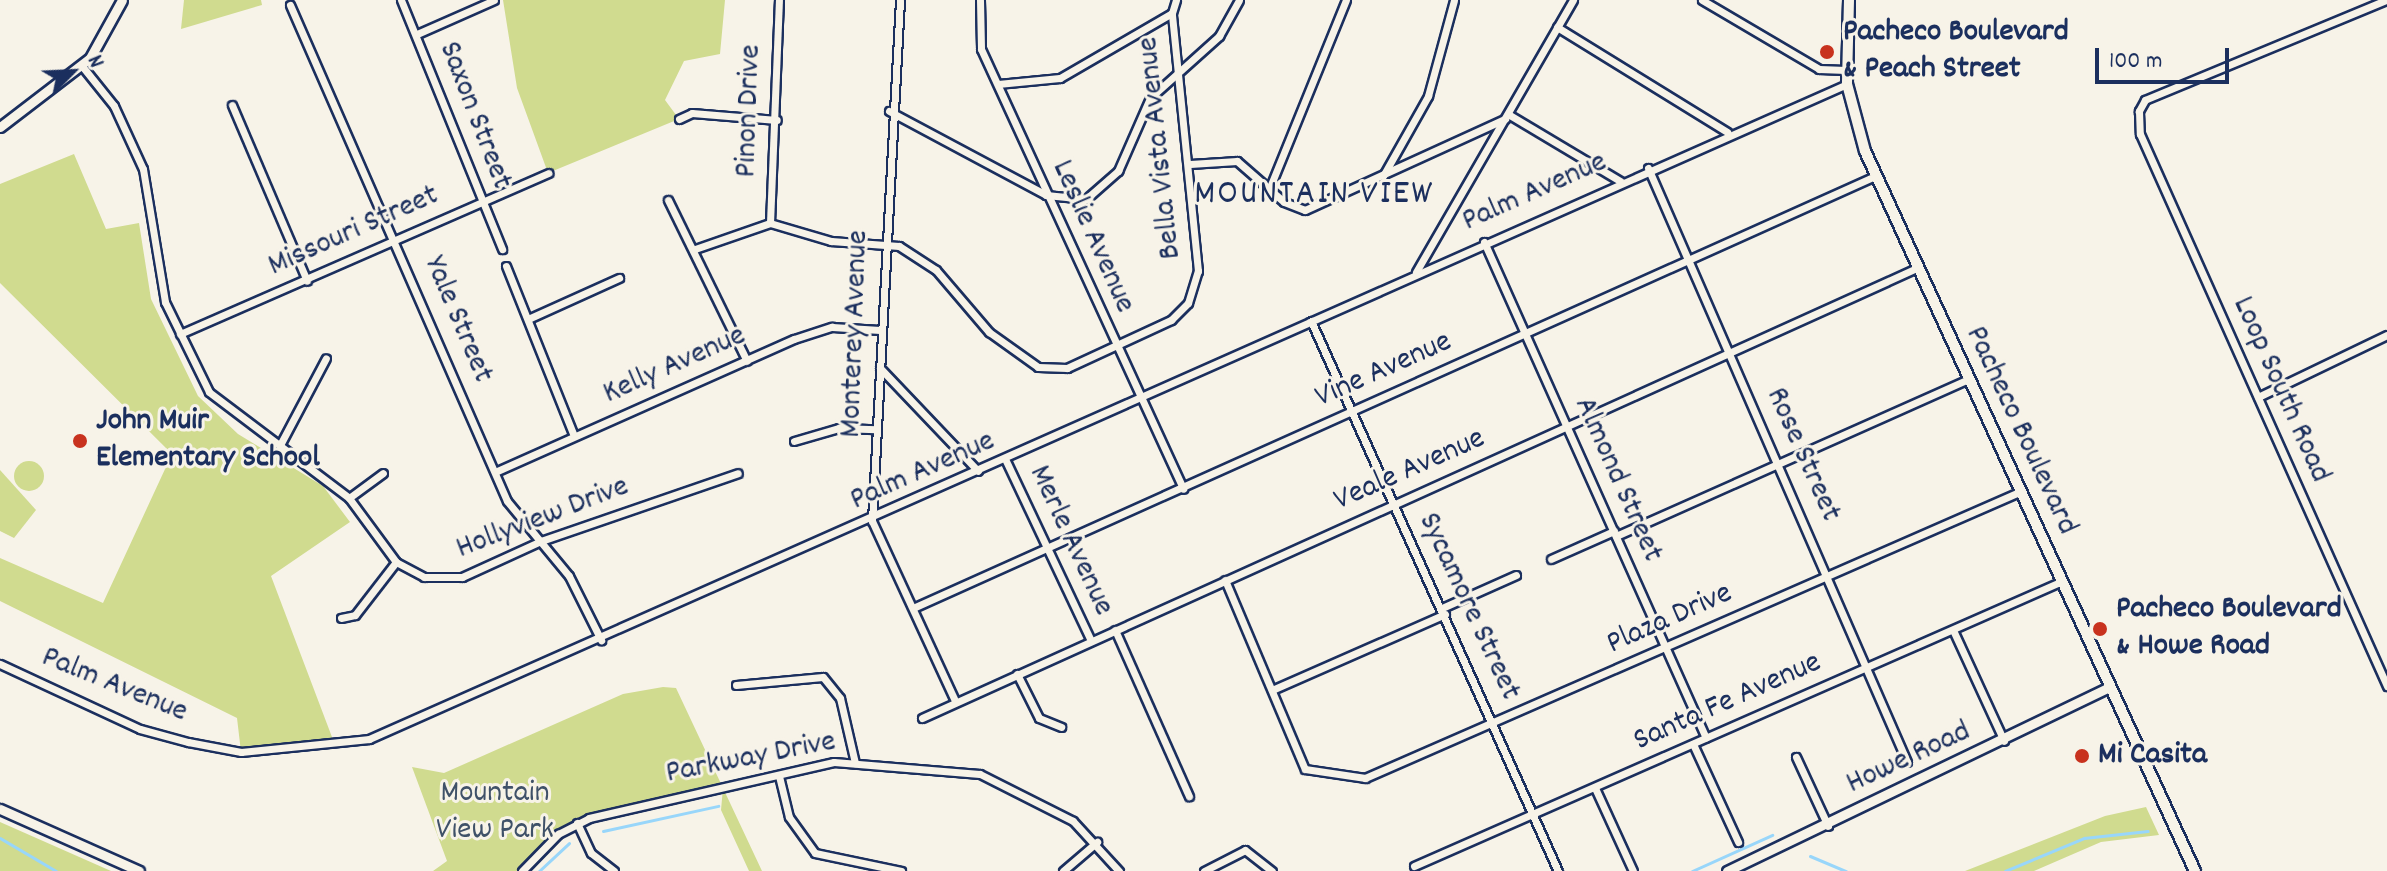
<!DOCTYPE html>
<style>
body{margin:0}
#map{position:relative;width:2387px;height:871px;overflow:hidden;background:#f7f3e8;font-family:Dekko,sans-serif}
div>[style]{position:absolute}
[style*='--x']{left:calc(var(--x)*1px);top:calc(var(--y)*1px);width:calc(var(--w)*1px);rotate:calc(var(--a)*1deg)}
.green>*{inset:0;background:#d0db8f}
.round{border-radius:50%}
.stream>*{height:3px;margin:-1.5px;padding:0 1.5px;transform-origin:1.5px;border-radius:1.5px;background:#98d6fa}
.roads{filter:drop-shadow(2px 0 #1b2f5e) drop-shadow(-2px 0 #1b2f5e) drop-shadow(0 2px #1b2f5e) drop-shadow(0 -2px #1b2f5e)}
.minor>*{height:7px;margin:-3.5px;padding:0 3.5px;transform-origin:3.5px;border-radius:3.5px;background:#f7f3e8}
.tertiary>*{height:9px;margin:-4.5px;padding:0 4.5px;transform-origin:4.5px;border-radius:4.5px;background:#f7f3e8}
.secondary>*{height:10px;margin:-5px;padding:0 5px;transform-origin:5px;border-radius:5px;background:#f7f3e8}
.dots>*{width:22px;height:22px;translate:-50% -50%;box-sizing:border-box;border:4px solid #f7f3e8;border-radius:50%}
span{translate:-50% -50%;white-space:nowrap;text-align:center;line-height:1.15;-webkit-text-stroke:6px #f7f3e8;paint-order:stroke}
.poi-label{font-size:32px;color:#1b2f5e;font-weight:700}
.left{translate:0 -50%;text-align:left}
.street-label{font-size:32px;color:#1b2f5e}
.park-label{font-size:32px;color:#3f5168}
.quarter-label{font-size:36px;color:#1b2f5e;letter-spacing:2px}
.north{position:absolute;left:32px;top:32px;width:80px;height:80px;-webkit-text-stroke:6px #f7f3e8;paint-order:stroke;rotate:66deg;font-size:22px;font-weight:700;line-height:32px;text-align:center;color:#1b2f5e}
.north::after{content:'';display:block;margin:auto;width:28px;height:36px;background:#1b2f5e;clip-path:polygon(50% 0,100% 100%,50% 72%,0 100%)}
.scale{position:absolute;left:2095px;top:48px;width:134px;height:36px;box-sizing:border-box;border:4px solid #1b2f5e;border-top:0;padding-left:10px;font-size:24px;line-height:28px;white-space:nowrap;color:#1b2f5e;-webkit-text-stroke:6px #f7f3e8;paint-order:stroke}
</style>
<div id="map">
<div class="green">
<div style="clip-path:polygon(184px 0,261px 0,262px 5px,181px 29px)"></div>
<div style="clip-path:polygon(503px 0,725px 0,720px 54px,684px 61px,665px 100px,679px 119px,548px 173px,517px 88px)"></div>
<div style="clip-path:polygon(74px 154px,106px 229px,139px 223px,151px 299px,198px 396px,238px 434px,323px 486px,350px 522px,271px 576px,335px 745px,241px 752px,237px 718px,0 601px,0 558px,103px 603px,172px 454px,0 283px,0 184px)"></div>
<div class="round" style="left:14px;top:461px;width:30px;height:30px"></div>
<div style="clip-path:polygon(0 470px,36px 510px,14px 538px,0 531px)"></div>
<div style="clip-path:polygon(663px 687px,676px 688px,762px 871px,749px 871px,721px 810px,723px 788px,572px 826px,522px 871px,433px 871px,447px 861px,412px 767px,444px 773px,623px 694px)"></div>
<div style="clip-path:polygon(2146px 807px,2159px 835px,2101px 842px,2034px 871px,1965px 871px,2105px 816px)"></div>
<div style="clip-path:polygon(0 822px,111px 871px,0 871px)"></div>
</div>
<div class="stream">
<div style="--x:603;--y:831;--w:118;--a:-12.3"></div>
<div style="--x:0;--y:838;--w:65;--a:30.5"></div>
<div style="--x:1810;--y:856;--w:39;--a:23"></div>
<div style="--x:539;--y:871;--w:41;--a:-43"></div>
<div style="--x:1692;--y:871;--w:88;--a:-24.2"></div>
<div style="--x:2005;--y:871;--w:86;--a:-22.7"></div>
<div style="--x:2084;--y:838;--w:64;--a:-6.2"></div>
</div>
<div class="roads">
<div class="minor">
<div style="--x:401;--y:0;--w:269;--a:67.9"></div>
<div style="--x:900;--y:0;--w:522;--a:93.08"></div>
<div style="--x:872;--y:521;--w:198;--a:65.2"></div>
<div style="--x:980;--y:0;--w:49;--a:88.8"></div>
<div style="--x:981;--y:49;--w:484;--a:65.3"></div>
<div style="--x:1702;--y:0;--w:136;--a:30.5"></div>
<div style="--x:1819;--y:69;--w:27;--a:2"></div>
<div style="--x:2386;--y:0;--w:261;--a:157.5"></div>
<div style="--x:2145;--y:100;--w:13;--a:119"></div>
<div style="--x:2139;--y:111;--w:23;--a:88"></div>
<div style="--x:2140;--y:134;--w:605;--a:65.89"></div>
<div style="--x:290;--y:5;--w:541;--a:66.37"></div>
<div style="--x:507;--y:501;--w:97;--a:50.4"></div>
<div style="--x:569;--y:576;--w:72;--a:63.4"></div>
<div style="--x:1557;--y:27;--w:200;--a:31.7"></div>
<div style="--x:417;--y:34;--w:84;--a:-23.8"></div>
<div style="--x:82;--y:66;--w:51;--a:51.3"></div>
<div style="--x:114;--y:106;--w:69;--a:65.3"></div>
<div style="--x:143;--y:169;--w:135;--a:80.6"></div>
<div style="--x:165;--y:302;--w:100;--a:63.9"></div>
<div style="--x:209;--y:392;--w:176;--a:37.1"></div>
<div style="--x:349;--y:498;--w:79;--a:53.7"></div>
<div style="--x:396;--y:562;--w:32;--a:28"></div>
<div style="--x:424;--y:577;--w:38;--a:0"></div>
<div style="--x:462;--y:577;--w:87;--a:-24.5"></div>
<div style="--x:541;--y:541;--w:208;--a:-19"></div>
<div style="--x:998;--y:84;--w:62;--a:-5.5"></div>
<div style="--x:1060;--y:78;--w:129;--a:-30.1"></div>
<div style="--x:232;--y:105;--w:191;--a:66.9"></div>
<div style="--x:889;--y:111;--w:178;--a:28.1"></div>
<div style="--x:1046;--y:195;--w:40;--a:5.7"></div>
<div style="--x:1086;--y:199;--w:43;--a:-41.2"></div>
<div style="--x:1118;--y:171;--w:80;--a:-66.3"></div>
<div style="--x:1150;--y:98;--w:93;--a:-41.9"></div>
<div style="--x:1219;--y:36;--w:41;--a:-60.9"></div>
<div style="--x:1508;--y:114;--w:131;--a:30.9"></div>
<div style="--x:679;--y:119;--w:14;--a:-25"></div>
<div style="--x:692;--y:113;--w:85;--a:4.7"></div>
<div style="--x:1190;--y:164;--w:47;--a:-3.7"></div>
<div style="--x:1237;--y:161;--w:62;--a:41.1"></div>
<div style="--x:1284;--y:202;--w:22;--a:21"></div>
<div style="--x:1305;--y:210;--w:220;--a:-24.5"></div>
<div style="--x:1648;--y:168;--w:648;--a:66.44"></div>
<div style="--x:1383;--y:176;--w:92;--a:-60.6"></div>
<div style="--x:1428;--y:96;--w:99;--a:-74.8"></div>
<div style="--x:1270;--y:187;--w:202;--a:-67.9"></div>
<div style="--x:668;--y:200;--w:179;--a:63.9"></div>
<div style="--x:770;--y:223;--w:223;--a:-87.7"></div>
<div style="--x:1484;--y:242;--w:543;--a:65.89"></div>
<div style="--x:695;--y:249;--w:79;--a:-19.1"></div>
<div style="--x:770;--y:223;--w:64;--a:16.4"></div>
<div style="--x:831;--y:241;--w:68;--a:4.2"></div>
<div style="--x:899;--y:246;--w:44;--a:33"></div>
<div style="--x:936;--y:270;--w:82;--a:49.5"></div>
<div style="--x:989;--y:332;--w:60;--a:35.5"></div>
<div style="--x:1038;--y:367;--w:29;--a:2"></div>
<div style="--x:1067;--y:368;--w:115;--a:-24.8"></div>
<div style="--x:1171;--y:320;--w:24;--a:-45"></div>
<div style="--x:1188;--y:303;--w:34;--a:-73"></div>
<div style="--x:1198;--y:271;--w:259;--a:-95.8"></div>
<div style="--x:1172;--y:13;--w:14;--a:-73"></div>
<div style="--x:506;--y:266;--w:183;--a:68.2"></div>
<div style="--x:1416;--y:272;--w:314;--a:-60"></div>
<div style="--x:528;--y:319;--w:100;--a:-24.3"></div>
<div style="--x:1311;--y:321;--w:603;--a:65.82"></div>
<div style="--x:180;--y:334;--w:402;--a:-23.6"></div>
<div style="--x:880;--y:368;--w:142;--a:46.4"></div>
<div style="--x:2258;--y:397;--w:143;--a:-25.7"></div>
<div style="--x:794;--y:441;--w:47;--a:-16.1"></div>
<div style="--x:839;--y:428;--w:37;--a:2"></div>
<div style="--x:280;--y:445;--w:98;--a:-62.1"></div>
<div style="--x:1006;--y:461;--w:199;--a:64.7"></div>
<div style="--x:495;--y:472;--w:327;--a:-24"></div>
<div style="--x:794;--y:339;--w:40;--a:-18"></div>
<div style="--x:832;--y:327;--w:48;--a:3.6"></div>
<div style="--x:349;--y:498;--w:42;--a:-36.3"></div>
<div style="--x:1616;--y:536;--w:385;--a:-24"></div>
<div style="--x:1551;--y:559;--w:69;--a:-24"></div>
<div style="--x:1225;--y:580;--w:205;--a:67.1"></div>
<div style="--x:1305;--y:769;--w:61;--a:8.5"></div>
<div style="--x:1365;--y:778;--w:714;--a:-23.62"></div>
<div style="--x:913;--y:608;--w:1055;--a:-24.18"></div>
<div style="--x:1442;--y:608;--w:81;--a:-24"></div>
<div style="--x:341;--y:618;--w:14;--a:-12"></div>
<div style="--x:355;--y:615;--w:67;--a:-52.3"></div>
<div style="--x:1115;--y:630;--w:182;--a:66"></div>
<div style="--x:1953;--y:630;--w:122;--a:65.3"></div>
<div style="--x:0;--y:664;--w:154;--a:24.9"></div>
<div style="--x:140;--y:729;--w:50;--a:15.2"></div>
<div style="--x:188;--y:742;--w:54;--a:10.7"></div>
<div style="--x:241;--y:752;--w:129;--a:-5.8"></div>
<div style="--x:369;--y:739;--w:1617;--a:-23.9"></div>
<div style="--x:1017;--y:674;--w:49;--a:63.4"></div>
<div style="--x:1039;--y:718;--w:24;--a:22"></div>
<div style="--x:736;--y:685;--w:87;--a:-5.3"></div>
<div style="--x:823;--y:677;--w:27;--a:51"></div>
<div style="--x:840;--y:698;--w:67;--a:77"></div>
<div style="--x:1272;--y:690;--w:189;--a:-23.7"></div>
<div style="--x:922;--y:718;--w:1092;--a:-24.34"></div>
<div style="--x:1693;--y:744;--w:108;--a:65.3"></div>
<div style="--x:1796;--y:757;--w:76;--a:65.1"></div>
<div style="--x:779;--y:776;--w:42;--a:76.3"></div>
<div style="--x:789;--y:817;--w:44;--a:54.2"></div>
<div style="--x:815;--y:853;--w:88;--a:11.8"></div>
<div style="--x:1595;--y:788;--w:91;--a:65.4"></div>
<div style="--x:577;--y:823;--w:33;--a:65"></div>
<div style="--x:591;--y:853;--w:29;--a:38"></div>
<div style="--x:1414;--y:866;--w:706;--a:-23.73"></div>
<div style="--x:522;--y:871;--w:52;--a:-45.8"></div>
<div style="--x:558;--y:834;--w:35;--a:-27"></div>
<div style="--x:589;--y:818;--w:251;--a:-12.9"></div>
<div style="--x:834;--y:762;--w:146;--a:4.7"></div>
<div style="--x:980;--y:774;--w:104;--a:26.8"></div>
<div style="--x:1073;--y:821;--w:68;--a:47.4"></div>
<div style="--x:1063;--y:871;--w:45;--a:-40.5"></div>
<div style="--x:1204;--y:871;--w:46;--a:-27.1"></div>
<div style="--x:1245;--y:850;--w:34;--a:38"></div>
</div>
<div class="tertiary">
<div style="--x:0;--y:127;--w:113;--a:-37.5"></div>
<div style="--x:90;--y:58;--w:66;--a:-61.1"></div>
<div style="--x:0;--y:809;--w:152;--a:24"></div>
<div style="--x:1727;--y:871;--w:425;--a:-25.7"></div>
</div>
<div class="secondary">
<div style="--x:1849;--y:0;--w:84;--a:91.4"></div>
<div style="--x:1847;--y:84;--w:69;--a:75"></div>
<div style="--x:1865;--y:151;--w:792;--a:65.38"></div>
</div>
</div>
<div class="dots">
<div style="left:1827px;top:52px;background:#c8321e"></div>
<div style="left:80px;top:441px;background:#c8321e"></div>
<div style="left:2100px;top:629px;background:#c8321e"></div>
<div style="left:2082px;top:756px;background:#c8321e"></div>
</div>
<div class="poi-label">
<span class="left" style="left:1843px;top:52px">Pacheco Boulevard<br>&amp; Peach Street</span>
<span class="left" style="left:96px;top:441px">John Muir<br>Elementary School</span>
<span class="left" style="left:2116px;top:629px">Pacheco Boulevard<br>&amp; Howe Road</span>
<span class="left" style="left:2098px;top:756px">Mi Casita</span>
</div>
<div class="street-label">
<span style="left:750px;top:111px;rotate:-88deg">Pinon Drive</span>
<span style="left:474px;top:116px;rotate:69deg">Saxon Street</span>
<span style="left:1161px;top:148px;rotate:-96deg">Bella Vista Avenue</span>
<span style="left:1535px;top:193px;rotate:-24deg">Palm Avenue</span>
<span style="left:354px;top:232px;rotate:-24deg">Missouri Street</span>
<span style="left:1092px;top:237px;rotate:66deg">Leslie Avenue</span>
<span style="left:457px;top:320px;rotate:67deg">Yale Street</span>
<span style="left:856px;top:334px;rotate:-88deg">Monterey Avenue</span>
<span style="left:675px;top:366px;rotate:-24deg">Kelly Avenue</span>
<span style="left:1384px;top:371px;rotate:-24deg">Vine Avenue</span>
<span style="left:2280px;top:390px;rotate:66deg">Loop South Road</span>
<span style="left:2020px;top:431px;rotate:65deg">Pacheco Boulevard</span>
<span style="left:1802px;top:455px;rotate:66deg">Rose Street</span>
<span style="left:1410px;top:471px;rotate:-24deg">Veale Avenue</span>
<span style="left:923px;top:472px;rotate:-24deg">Palm Avenue</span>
<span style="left:1617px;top:480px;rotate:66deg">Almond Street</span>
<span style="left:543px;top:519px;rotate:-21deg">Hollyview Drive</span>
<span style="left:1070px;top:541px;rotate:65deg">Merle Avenue</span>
<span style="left:1468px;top:607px;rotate:65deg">Sycamore Street</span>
<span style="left:1670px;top:620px;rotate:-24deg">Plaza Drive</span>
<span style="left:114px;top:686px;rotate:22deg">Palm Avenue</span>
<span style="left:1728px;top:703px;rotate:-24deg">Santa Fe Avenue</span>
<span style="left:751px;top:759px;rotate:-11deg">Parkway Drive</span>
<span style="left:1909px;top:759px;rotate:-25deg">Howe Road</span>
</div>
<div class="park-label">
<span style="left:495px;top:813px">Mountain<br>View Park</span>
</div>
<div class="quarter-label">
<span style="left:1314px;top:196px">MOUNTAIN VIEW</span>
</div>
<div class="north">N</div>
<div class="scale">100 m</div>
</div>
